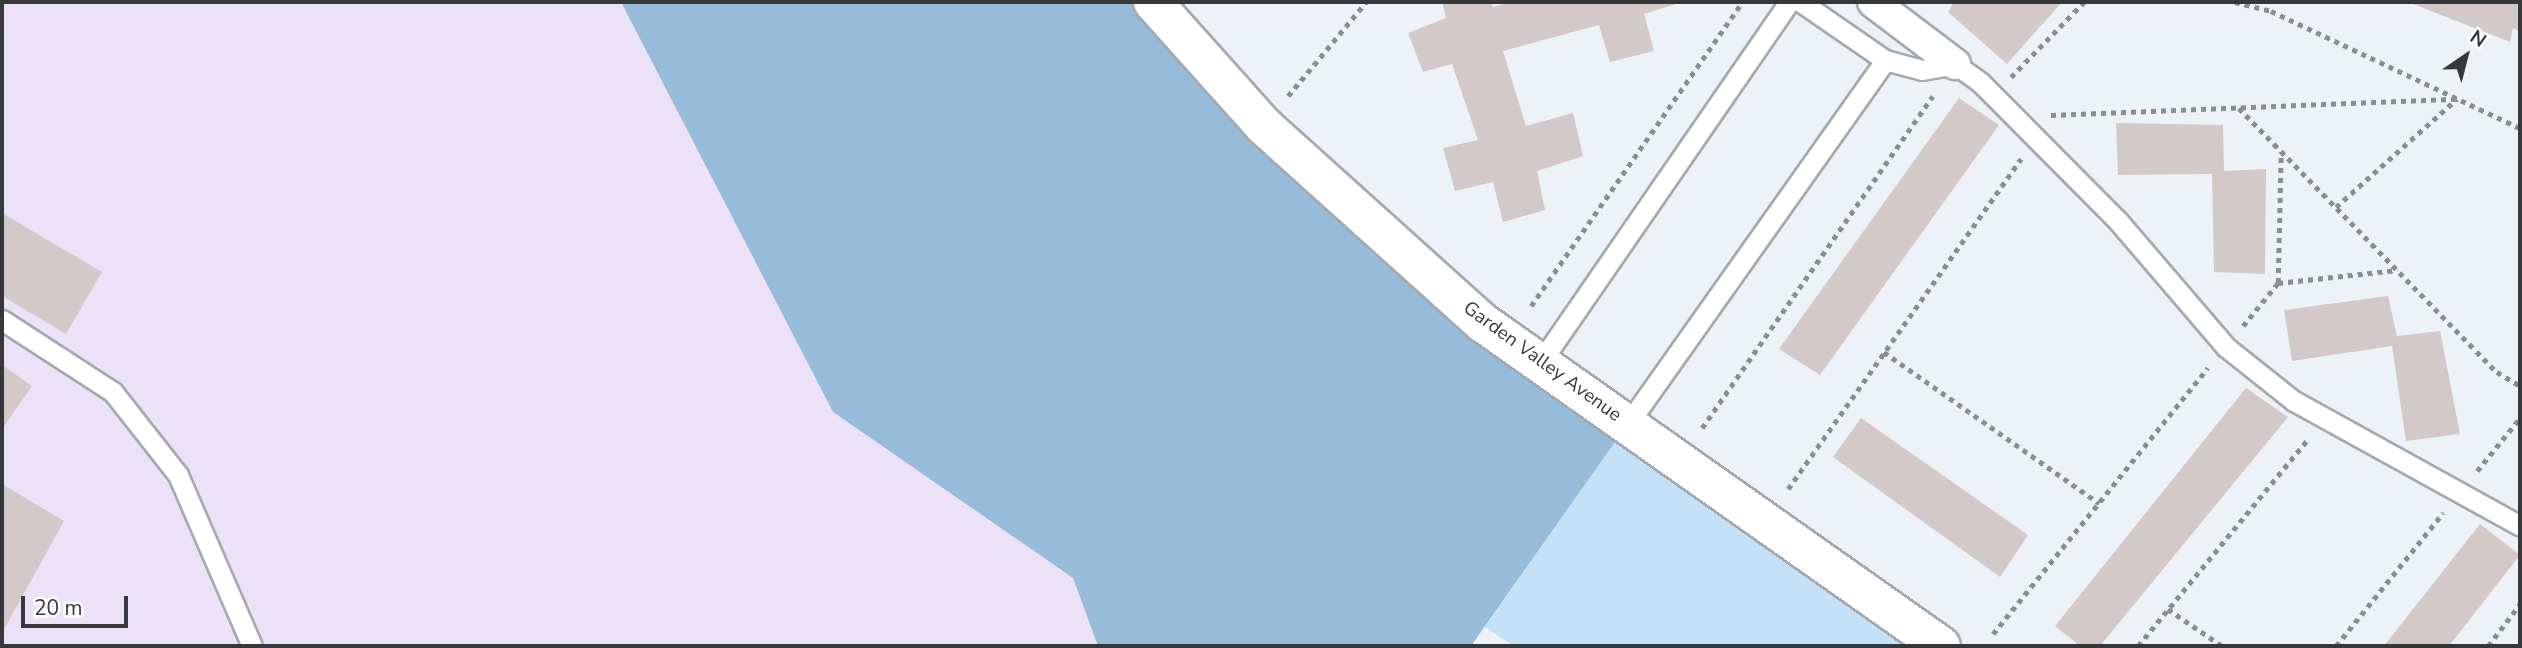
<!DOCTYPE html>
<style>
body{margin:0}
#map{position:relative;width:2522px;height:648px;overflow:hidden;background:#ecf2f7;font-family:"Nunito Sans",sans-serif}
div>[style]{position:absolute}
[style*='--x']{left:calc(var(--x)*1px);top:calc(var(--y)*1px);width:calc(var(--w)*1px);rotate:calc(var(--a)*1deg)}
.industrial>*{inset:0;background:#ece2f7}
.green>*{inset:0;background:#c4e1f8}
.forest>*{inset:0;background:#97bcda}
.building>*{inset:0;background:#d2c9c8}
.path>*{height:4.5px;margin-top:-2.25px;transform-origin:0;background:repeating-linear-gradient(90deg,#8a8e91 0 5px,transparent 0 10px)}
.roads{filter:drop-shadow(2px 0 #a4aaaf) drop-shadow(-2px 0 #a4aaaf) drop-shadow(0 2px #a4aaaf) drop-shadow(0 -2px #a4aaaf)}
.service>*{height:19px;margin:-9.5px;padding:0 9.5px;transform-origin:9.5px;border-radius:9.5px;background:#fff}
.pedestrian>*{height:30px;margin:-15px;padding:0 15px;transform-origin:15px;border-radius:15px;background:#fff}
.minor>*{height:38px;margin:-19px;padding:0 19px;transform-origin:19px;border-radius:19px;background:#fff}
span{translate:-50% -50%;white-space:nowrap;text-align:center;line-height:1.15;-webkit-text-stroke:6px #fff;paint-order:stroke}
.street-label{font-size:19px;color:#36383a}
.frame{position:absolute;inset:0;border:4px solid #36383a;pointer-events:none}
.north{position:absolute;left:2431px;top:21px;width:70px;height:70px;-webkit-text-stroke:5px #fff;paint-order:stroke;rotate:35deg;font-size:19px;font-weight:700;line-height:28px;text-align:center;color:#36383a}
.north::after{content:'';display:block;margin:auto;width:24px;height:32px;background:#36383a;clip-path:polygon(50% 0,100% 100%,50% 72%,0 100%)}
.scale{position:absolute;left:21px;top:596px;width:107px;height:32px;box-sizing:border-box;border:4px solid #36383a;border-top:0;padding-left:9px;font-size:21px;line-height:24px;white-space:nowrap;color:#36383a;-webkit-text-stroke:5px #fff;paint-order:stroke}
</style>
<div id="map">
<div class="industrial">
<div style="clip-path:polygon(2px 2px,621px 2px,833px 412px,1073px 578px,1098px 646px,2px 646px)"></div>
</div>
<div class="green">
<div style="clip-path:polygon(1627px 425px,1941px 646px,1514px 646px,1485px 627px)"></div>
</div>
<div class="forest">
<div style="clip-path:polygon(621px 2px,1153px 2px,1264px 126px,1627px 425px,1471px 646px,1098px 646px,1073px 578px,833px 412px)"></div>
</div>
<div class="building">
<div style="clip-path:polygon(1442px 2px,1491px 2px,1493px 7px,1510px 2px,1683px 2px,1644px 14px,1654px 51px,1610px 62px,1599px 25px,1503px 51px,1526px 126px,1573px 113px,1583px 156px,1537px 171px,1545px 210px,1503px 222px,1493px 182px,1455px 191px,1443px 148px,1478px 140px,1452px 64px,1423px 72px,1408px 33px,1446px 18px)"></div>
<div style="clip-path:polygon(1954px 2px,2062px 2px,2007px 64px,1948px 12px)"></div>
<div style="clip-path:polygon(2408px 2px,2520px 2px,2520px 32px,2513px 28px,2510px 42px)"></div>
<div style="clip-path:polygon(1959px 98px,1999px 125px,1820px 375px,1779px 349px)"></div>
<div style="clip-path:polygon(2116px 123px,2223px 125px,2224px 171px,2266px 169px,2265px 274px,2214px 272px,2212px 174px,2118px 175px)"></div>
<div style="clip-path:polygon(2px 213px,102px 272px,66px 334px,2px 296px)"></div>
<div style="clip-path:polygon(2388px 296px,2397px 336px,2440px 331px,2460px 434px,2406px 441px,2392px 346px,2292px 361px,2284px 310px)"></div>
<div style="clip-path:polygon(2px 365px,32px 386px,2px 429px)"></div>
<div style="clip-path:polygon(2246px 388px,2288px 417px,2100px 646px,2080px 646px,2055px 626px)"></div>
<div style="clip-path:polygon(1861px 418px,2028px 535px,2000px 577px,1833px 457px)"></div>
<div style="clip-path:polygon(2px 484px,64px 521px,2px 633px)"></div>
<div style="clip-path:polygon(2480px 524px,2520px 555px,2449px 646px,2384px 646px)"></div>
</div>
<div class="path">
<div style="--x:2235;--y:2;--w:37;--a:14"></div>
<div style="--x:2271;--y:11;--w:275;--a:25.2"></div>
<div style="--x:2011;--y:77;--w:105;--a:-45.8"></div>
<div style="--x:1288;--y:96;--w:122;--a:-50.3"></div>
<div style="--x:2239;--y:108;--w:369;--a:45.7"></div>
<div style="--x:2497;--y:372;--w:27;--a:31"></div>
<div style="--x:2051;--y:115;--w:407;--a:-2.3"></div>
<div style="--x:2336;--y:207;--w:162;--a:-41.8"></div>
<div style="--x:2278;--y:283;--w:131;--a:-88.7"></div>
<div style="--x:1531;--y:306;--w:370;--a:-55.2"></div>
<div style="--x:2243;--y:326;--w:55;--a:-50.9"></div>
<div style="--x:2278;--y:283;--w:120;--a:-6.2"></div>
<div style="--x:1884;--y:352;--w:263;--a:35.1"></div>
<div style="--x:1702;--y:428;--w:404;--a:-55.2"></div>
<div style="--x:2477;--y:471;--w:68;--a:-50.9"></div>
<div style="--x:1788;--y:489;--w:404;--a:-54.8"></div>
<div style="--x:2168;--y:609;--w:65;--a:34.4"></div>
<div style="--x:1993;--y:634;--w:342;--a:-51.1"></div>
<div style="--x:2138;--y:646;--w:268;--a:-50.6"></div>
<div style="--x:2336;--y:646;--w:171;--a:-51.2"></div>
<div style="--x:2488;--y:646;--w:53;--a:-52.7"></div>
</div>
<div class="roads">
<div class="service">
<div style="--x:1885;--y:60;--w:38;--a:15"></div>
<div style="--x:1922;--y:70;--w:34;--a:-10"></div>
<div style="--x:1955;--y:64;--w:32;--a:36"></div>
<div style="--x:1981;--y:83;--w:194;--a:45.2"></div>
<div style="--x:2118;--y:221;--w:166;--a:49.4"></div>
<div style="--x:2226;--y:347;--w:87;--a:38.5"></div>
<div style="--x:2294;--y:401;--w:258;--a:28.9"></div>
<div style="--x:2;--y:320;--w:132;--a:33"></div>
<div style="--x:113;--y:392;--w:105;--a:51.9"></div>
<div style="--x:178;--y:475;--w:186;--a:66.6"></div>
<div style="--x:1540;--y:363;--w:439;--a:-55.4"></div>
<div style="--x:1627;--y:425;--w:447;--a:-54.7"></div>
<div style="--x:1885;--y:60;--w:102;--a:-145.4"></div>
</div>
<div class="pedestrian">
<div style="--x:1873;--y:2;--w:103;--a:37.1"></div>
</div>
<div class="minor">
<div style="--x:1153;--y:2;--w:166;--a:48.2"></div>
<div style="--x:1264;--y:126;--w:295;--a:42"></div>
<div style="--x:1483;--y:323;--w:560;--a:35.19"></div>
</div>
</div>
<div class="street-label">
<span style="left:1542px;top:362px;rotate:36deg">Garden Valley Avenue</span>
</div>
<div class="frame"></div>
<div class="north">N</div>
<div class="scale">20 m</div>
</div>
